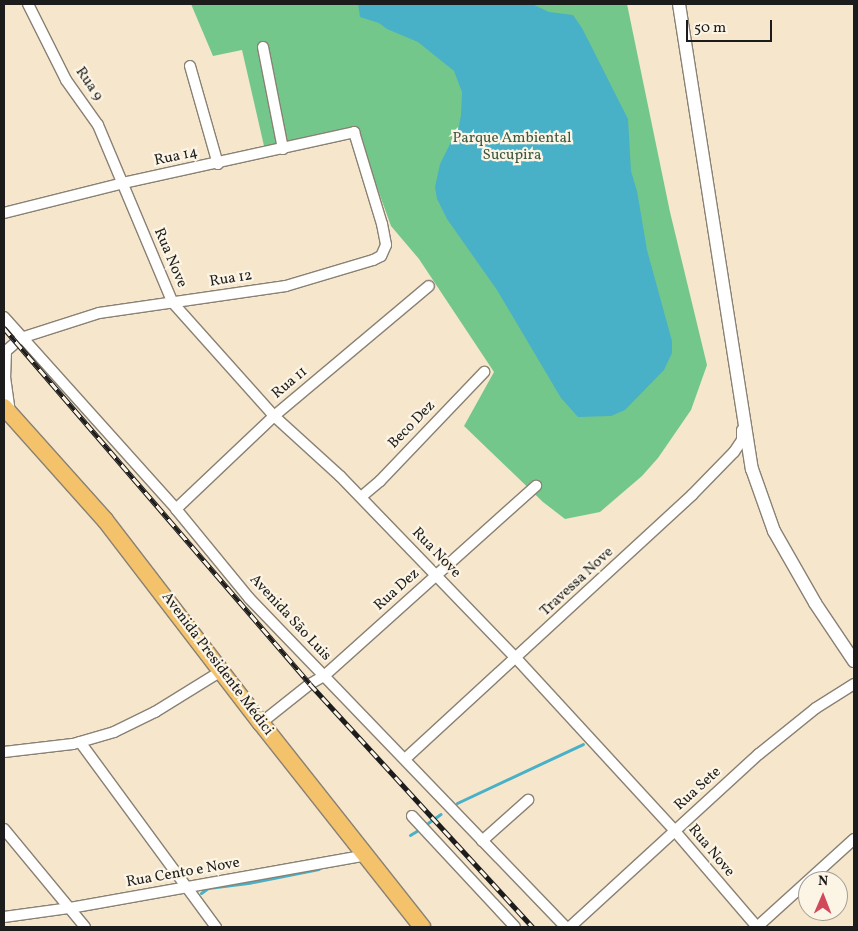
<!DOCTYPE html>
<meta charset="utf-8">
<style>
body{margin:0}
#map{position:relative;width:858px;height:931px;overflow:hidden;background:#f6e6cc;font-family:Vollkorn,serif}
div>[style]{position:absolute}
[style*='--x']{left:calc(var(--x)*1px);top:calc(var(--y)*1px);width:calc(var(--w)*1px);rotate:calc(var(--a)*1deg)}
.green>*{inset:0;background:#74c78b}
.water>*{inset:0;background:#48b0c7}
.stream>*{height:3px;margin:-1.5px;padding:0 1.5px;transform-origin:1.5px;border-radius:1.5px;background:#48b0c7}
.roads{filter:drop-shadow(1px 0 #898174) drop-shadow(-1px 0 #898174) drop-shadow(0 1px #898174) drop-shadow(0 -1px #898174)}
.minor>*{height:10px;margin:-5px;padding:0 5px;transform-origin:5px;border-radius:5px;background:#fff}
.tertiary>*{height:12px;margin:-6px;padding:0 6px;transform-origin:6px;border-radius:6px;background:#fff}
.primary>*{height:16px;margin:-8px;padding:0 8px;transform-origin:8px;border-radius:8px;background:#f4c26a}
.rail>*{height:5px;margin-top:-2.5px;transform-origin:0;background:repeating-linear-gradient(90deg,#fcf5e5 0 9px,#1c1c1c 0 18px);box-sizing:border-box;border-block:1px solid #1c1c1c}
span{translate:-50% -50%;white-space:nowrap;text-align:center;line-height:1.15;-webkit-text-stroke:4.5px #fcf5e5;paint-order:stroke}
.street-label{font-size:15px;color:#1c1c1c}
.park-label{font-size:15px;color:#3b5843}
.frame{position:absolute;inset:0;border:5px solid #1c1c1c;pointer-events:none}
.north{position:absolute;left:798px;top:871px;width:50px;height:50px;box-sizing:border-box;background:#fcf5e5;border:1px solid #a29e95;border-radius:50%;rotate:1deg;font-size:14px;font-weight:700;line-height:20px;text-align:center;color:#1c1c1c}
.north::after{content:'';display:block;margin:auto;width:18px;height:22px;background:#d1495b;clip-path:polygon(50% 0,100% 100%,50% 72%,0 100%)}
.scale{position:absolute;left:686px;top:20px;width:86px;height:22px;box-sizing:border-box;border:2px solid #1c1c1c;border-top:0;padding-left:6px;font-size:15px;line-height:18px;white-space:nowrap;color:#1c1c1c;-webkit-text-stroke:4px #fcf5e5;paint-order:stroke}
</style>
<div id="map">
<div class="green">
<div style="clip-path:polygon(191px 4px,627px 4px,670px 212px,707px 365px,691px 410px,658px 458px,642px 476px,600px 512px,565px 519px,543px 502px,464px 426px,494px 372px,419px 259px,391px 226px,356px 129px,264px 146px,242px 50px,213px 56px)"></div>
</div>
<div class="water">
<div style="clip-path:polygon(358px 4px,532px 4px,549px 12px,573px 15px,582px 28px,628px 119px,631px 171px,637px 191px,647px 250px,672px 341px,672px 353px,664px 370px,625px 410px,611px 416px,578px 417px,561px 398px,497px 290px,447px 219px,437px 199px,435px 187px,440px 164px,459px 126px,461px 115px,462px 92px,454px 71px,418px 42px,387px 29px,379px 23px,360px 17px)"></div>
</div>
<div class="stream">
<div style="--x:457;--y:803;--w:139;--a:-25.1"></div>
<div style="--x:425;--y:825;--w:19;--a:-35"></div>
<div style="--x:410;--y:835;--w:12;--a:-31"></div>
<div style="--x:201;--y:893;--w:9;--a:-36"></div>
<div style="--x:208;--y:888;--w:40;--a:-7.1"></div>
<div style="--x:248;--y:883;--w:72;--a:-11.2"></div>
</div>
<div class="roads">
<div class="minor">
<div style="--x:28;--y:4;--w:85;--a:63.4"></div>
<div style="--x:66;--y:80;--w:55;--a:54.6"></div>
<div style="--x:98;--y:125;--w:193;--a:67.2"></div>
<div style="--x:173;--y:303;--w:152;--a:48.2"></div>
<div style="--x:274;--y:416;--w:89;--a:42.3"></div>
<div style="--x:340;--y:476;--w:253;--a:46"></div>
<div style="--x:516;--y:658;--w:234;--a:47.4"></div>
<div style="--x:674;--y:830;--w:128;--a:49.4"></div>
<div style="--x:263;--y:47;--w:104;--a:78.9"></div>
<div style="--x:190;--y:66;--w:102;--a:74.1"></div>
<div style="--x:4;--y:213;--w:123;--a:-14.1"></div>
<div style="--x:123;--y:183;--w:237;--a:-12.4"></div>
<div style="--x:354;--y:132;--w:96;--a:73.1"></div>
<div style="--x:382;--y:224;--w:21;--a:79"></div>
<div style="--x:386;--y:245;--w:12;--a:114"></div>
<div style="--x:381;--y:256;--w:9;--a:153"></div>
<div style="--x:373;--y:260;--w:91;--a:163.4"></div>
<div style="--x:286;--y:286;--w:189;--a:171.8"></div>
<div style="--x:99;--y:313;--w:82;--a:162.2"></div>
<div style="--x:21;--y:338;--w:20;--a:139"></div>
<div style="--x:6;--y:351;--w:26;--a:92"></div>
<div style="--x:5;--y:377;--w:35;--a:82"></div>
<div style="--x:4;--y:317;--w:258;--a:48.1"></div>
<div style="--x:176;--y:509;--w:115;--a:50.6"></div>
<div style="--x:249;--y:598;--w:457;--a:46.1"></div>
<div style="--x:361;--y:497;--w:25;--a:-40"></div>
<div style="--x:380;--y:481;--w:151;--a:-46.3"></div>
<div style="--x:176;--y:509;--w:135;--a:-43.5"></div>
<div style="--x:274;--y:416;--w:202;--a:-40"></div>
<div style="--x:261;--y:723;--w:63;--a:-38.5"></div>
<div style="--x:310;--y:684;--w:16;--a:-30"></div>
<div style="--x:324;--y:676;--w:285;--a:-41.9"></div>
<div style="--x:80;--y:742;--w:230;--a:53.7"></div>
<div style="--x:4;--y:752;--w:69;--a:-6.6"></div>
<div style="--x:73;--y:744;--w:43;--a:-16.3"></div>
<div style="--x:114;--y:732;--w:46;--a:-26"></div>
<div style="--x:155;--y:712;--w:78;--a:-31.8"></div>
<div style="--x:405;--y:759;--w:390;--a:-42.6"></div>
<div style="--x:692;--y:495;--w:60;--a:-45.7"></div>
<div style="--x:734;--y:452;--w:14;--a:-56"></div>
<div style="--x:742;--y:440;--w:10;--a:-90"></div>
<div style="--x:412;--y:816;--w:151;--a:47.1"></div>
<div style="--x:4;--y:829;--w:127;--a:50.4"></div>
<div style="--x:482;--y:841;--w:62;--a:-41.7"></div>
<div style="--x:4;--y:917;--w:67;--a:-7.8"></div>
<div style="--x:70;--y:908;--w:302;--a:-10.1"></div>
<div style="--x:570;--y:927;--w:256;--a:-42.5"></div>
<div style="--x:759;--y:754;--w:73;--a:-38.9"></div>
<div style="--x:816;--y:708;--w:45;--a:-32.3"></div>
<div style="--x:757;--y:927;--w:131;--a:-42.2"></div>
</div>
<div class="tertiary">
<div style="--x:679;--y:4;--w:471;--a:81.1"></div>
<div style="--x:752;--y:469;--w:66;--a:70.5"></div>
<div style="--x:774;--y:531;--w:83;--a:60.3"></div>
<div style="--x:815;--y:603;--w:70;--a:56.1"></div>
</div>
<div class="primary">
<div style="--x:4;--y:407;--w:152;--a:48.2"></div>
<div style="--x:105;--y:520;--w:256;--a:52.5"></div>
<div style="--x:261;--y:723;--w:260;--a:51.7"></div>
</div>
</div>
<div class="rail">
<div style="--x:4;--y:328;--w:469;--a:49.3"></div>
<div style="--x:310;--y:684;--w:330;--a:47.5"></div>
</div>
<div class="street-label">
<span style="left:89px;top:84px;rotate:55deg">Rua 9</span>
<span style="left:176px;top:157px;rotate:-12deg">Rua 14</span>
<span style="left:170px;top:258px;rotate:67deg">Rua Nove</span>
<span style="left:231px;top:279px;rotate:-9deg">Rua 12</span>
<span style="left:290px;top:383px;rotate:-40deg">Rua 11</span>
<span style="left:412px;top:425px;rotate:-46deg">Beco Dez</span>
<span style="left:436px;top:553px;rotate:46deg">Rua Nove</span>
<span style="left:577px;top:582px;rotate:-43deg">Travessa Nove</span>
<span style="left:397px;top:590px;rotate:-42deg">Rua Dez</span>
<span style="left:290px;top:618px;rotate:47deg">Avenida São Luis</span>
<span style="left:217px;top:664px;rotate:53deg">Avenida Presidente Médici</span>
<span style="left:698px;top:789px;rotate:-42deg">Rua Sete</span>
<span style="left:711px;top:851px;rotate:50deg">Rua Nove</span>
<span style="left:183px;top:873px;rotate:-10deg">Rua Cento e Nove</span>
</div>
<div class="park-label">
<span style="left:512px;top:147px">Parque Ambiental<br>Sucupira</span>
</div>
<div class="frame"></div>
<div class="north">N</div>
<div class="scale">50 m</div>
</div>
